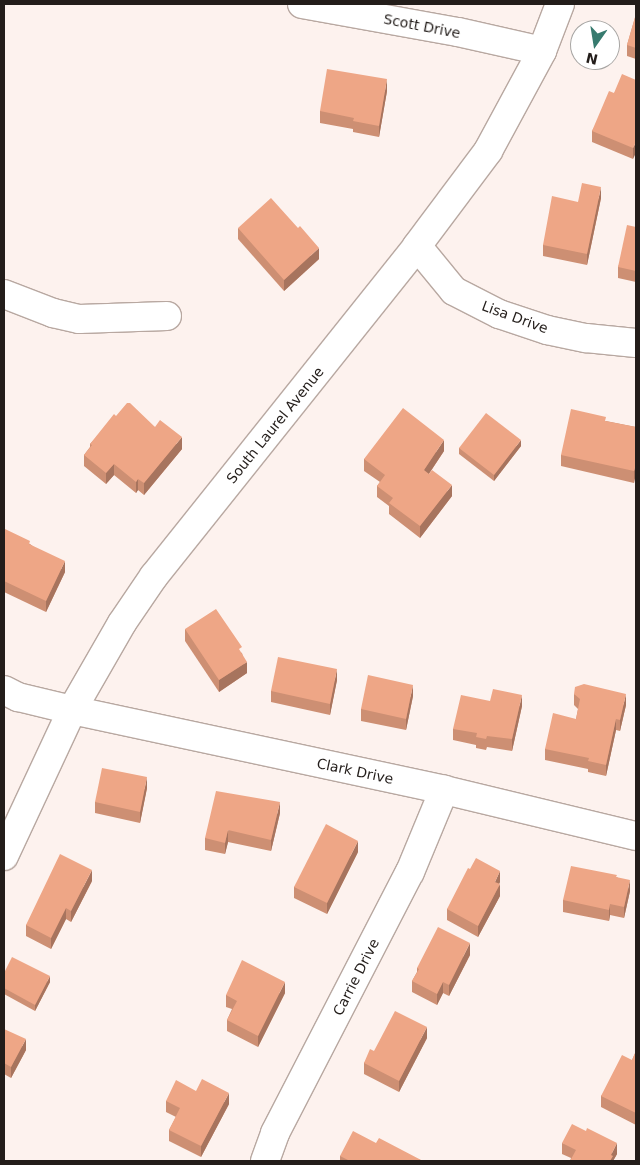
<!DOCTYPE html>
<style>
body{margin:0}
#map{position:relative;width:640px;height:1165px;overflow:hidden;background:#fdf2ee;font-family:"DejaVu Sans",sans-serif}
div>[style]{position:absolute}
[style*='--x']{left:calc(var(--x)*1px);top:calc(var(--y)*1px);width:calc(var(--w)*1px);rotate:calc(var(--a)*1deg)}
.roads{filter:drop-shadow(1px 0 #b8a8a1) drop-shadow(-1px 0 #b8a8a1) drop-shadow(0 1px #b8a8a1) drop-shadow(0 -1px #b8a8a1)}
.street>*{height:28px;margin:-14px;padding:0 14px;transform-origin:14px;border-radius:14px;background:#fff}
.secondary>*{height:28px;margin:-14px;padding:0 14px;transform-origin:14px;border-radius:14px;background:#fff}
.wall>*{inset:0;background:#cd8f73}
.shaded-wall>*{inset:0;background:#a7745e}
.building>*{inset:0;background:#eea686}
span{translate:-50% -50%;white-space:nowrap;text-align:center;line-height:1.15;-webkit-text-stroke:4px #fff;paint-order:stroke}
.street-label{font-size:14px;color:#231d1a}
.frame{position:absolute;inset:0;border:5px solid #231d1a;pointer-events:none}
.north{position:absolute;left:570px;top:20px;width:50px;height:50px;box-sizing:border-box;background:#fff;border:1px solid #a7a5a3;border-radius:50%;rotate:193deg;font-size:14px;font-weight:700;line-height:20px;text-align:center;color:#231d1a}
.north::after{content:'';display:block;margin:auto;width:18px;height:22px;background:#377b6f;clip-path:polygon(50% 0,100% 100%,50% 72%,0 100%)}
</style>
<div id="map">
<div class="roads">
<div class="street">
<div style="--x:302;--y:4;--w:158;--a:10.2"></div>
<div style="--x:458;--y:32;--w:86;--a:12.7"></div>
<div style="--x:417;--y:246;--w:58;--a:50.6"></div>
<div style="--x:454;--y:291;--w:51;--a:27.1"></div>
<div style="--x:499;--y:314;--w:51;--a:18.4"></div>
<div style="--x:547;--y:330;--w:40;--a:12"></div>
<div style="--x:586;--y:338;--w:50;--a:5.7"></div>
<div style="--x:4;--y:294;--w:53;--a:21.2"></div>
<div style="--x:53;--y:313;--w:27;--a:13"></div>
<div style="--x:79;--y:319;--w:88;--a:-2"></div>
<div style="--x:4;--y:690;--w:16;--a:27"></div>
<div style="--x:18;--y:697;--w:56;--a:13.5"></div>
<div style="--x:72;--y:710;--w:381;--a:12.1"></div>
<div style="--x:444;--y:790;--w:197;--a:13.5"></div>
<div style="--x:265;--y:1161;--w:30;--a:-70"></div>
<div style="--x:275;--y:1133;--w:294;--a:-62.7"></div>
<div style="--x:410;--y:872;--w:89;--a:-67.5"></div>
</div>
<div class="secondary">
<div style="--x:4;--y:856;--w:161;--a:-65"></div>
<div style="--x:72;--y:710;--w:100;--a:-60.1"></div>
<div style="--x:122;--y:623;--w:57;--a:-55.8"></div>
<div style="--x:154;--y:576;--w:422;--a:-51.4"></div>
<div style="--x:417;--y:246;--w:119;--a:-53.2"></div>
<div style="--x:488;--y:151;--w:114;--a:-61.6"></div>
<div style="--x:542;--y:51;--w:50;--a:-69"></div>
</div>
</div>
<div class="wall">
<div style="clip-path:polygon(636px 14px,636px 59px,627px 56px,627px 45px)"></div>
<div style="clip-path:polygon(636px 80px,633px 159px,592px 142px,592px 131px,614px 93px)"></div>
<div style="clip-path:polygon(387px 91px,379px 137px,353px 132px,353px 129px,320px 123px,320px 111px)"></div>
<div style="clip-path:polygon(601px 198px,587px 265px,543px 256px,543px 245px,578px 202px)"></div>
<div style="clip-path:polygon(636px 227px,636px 282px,618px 278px,618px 267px)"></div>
<div style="clip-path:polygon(238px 228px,319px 259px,284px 291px,238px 239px)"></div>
<div style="clip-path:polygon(116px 416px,155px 427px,182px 449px,144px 495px,138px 490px,136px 493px,114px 475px,106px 484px,84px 466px,84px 455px,90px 447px,90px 444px)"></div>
<div style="clip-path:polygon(606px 421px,636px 427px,634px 483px,561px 466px,561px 455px)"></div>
<div style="clip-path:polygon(521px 446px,494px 481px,459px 454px,459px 448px)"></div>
<div style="clip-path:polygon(444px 451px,429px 474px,452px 496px,420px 538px,389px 514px,389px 506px,377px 497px,377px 486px,380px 482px,364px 471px,364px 459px)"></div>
<div style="clip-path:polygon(4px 531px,30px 544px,65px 572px,46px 612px,4px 592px)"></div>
<div style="clip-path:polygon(185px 629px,242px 653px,247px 673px,219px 692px,185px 641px)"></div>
<div style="clip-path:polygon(337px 680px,330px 715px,271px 702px,271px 691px)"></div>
<div style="clip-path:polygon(574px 694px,626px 705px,620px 731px,616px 730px,606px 776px,588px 772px,588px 769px,545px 760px,545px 749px,576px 719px,578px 709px,574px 705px)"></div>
<div style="clip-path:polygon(413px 696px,406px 730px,361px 721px,361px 709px)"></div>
<div style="clip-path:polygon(490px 701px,522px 706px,512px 751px,487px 747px,486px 750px,476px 748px,476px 745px,453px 740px,453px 729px)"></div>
<div style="clip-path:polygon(147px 788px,140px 823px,95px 813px,95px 802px)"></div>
<div style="clip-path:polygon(280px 813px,271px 851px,228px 842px,225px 854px,205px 850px,205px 838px)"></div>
<div style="clip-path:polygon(358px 852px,327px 914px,294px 898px,294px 887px)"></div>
<div style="clip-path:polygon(617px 877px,630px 891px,624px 918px,610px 915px,609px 921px,563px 912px,563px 900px)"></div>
<div style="clip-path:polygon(92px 881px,71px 922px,66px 919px,51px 949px,26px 936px,26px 925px)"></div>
<div style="clip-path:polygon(500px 882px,499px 884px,500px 896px,478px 937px,447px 920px,447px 909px)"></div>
<div style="clip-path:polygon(470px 955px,449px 996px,443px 993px,437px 1005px,412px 992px,412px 981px,417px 972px,417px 968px)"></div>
<div style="clip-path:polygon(4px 973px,50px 982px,35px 1011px,4px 994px)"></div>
<div style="clip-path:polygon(285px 993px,258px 1047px,227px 1031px,227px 1020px,232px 1009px,226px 1007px,226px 995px)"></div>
<div style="clip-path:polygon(4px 1029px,26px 1050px,11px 1078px,4px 1074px)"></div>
<div style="clip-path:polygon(427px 1038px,399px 1092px,364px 1074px,364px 1063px,374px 1051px)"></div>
<div style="clip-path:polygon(636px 1051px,636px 1125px,601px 1107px,601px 1096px,632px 1060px)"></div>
<div style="clip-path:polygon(196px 1091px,229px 1104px,201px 1157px,169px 1141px,169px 1130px,176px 1117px,166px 1112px,166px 1101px)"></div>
<div style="clip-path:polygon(376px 1143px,423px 1161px,340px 1161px,340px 1156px)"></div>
<div style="clip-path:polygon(562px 1143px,617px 1154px,613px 1161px,570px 1161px,571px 1158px,562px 1154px)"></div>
</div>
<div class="shaded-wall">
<div style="clip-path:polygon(387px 79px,387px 91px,379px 137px,379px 126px)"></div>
<div style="clip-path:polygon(636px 142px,636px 153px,633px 159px,633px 148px)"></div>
<div style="clip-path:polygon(601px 187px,601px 198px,587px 265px,587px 254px)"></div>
<div style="clip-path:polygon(319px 248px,319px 259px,284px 291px,284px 280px)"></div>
<div style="clip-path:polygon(182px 437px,182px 449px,144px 495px,144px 483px)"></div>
<div style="clip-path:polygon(444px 440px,444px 451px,424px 481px,424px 470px)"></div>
<div style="clip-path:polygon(521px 440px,521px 446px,494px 481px,494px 475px)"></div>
<div style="clip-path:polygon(636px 463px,636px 474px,634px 483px,634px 471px)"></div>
<div style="clip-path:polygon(114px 464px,114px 475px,106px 484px,106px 473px)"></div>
<div style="clip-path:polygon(138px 479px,138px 490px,136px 493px,136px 482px)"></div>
<div style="clip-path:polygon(452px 485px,452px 496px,420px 538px,420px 526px)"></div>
<div style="clip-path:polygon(65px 561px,65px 572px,46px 612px,46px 601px)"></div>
<div style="clip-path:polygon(247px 662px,247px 673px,219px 692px,219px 680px)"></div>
<div style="clip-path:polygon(337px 669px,337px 680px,330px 715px,330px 704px)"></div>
<div style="clip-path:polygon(413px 685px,413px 696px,406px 730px,406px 719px)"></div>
<div style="clip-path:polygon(626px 694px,626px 705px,620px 731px,620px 720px)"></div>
<div style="clip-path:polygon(522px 695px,522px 706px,512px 751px,512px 739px)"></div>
<div style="clip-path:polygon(616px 719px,616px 730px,606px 776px,606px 765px)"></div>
<div style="clip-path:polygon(147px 777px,147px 788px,140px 823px,140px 812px)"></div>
<div style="clip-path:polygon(280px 802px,280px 813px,271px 851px,271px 840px)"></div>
<div style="clip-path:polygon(228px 830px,228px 842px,225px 854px,225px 843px)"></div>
<div style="clip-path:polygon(358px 841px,358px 852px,327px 914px,327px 903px)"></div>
<div style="clip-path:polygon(92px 870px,92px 881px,71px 922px,71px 911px)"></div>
<div style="clip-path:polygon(500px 871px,500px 882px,495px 893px,495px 882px)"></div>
<div style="clip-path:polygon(630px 880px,630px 891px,624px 918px,624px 907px)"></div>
<div style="clip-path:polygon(500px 884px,500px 896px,478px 937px,478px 926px)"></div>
<div style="clip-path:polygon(610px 904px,610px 915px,609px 921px,609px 910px)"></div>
<div style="clip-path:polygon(66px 908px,66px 919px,51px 949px,51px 938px)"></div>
<div style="clip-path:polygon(470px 943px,470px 955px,449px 996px,449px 985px)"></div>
<div style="clip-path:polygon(50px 976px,50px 982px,35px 1011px,35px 1005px)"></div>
<div style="clip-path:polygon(285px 982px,285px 993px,258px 1047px,258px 1036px)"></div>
<div style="clip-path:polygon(443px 982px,443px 993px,437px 1005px,437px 994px)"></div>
<div style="clip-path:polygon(427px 1027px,427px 1038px,399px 1092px,399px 1081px)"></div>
<div style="clip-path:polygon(26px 1039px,26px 1050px,11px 1078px,11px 1067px)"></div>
<div style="clip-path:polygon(229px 1093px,229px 1104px,201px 1157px,201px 1146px)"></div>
<div style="clip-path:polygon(617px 1143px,617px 1154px,613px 1161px,610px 1161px,611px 1155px)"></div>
</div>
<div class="building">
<div style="clip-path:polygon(636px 14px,636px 48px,627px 45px)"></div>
<div style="clip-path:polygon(327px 69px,387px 79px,379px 126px,353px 121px,354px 118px,320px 111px)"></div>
<div style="clip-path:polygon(622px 74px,636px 80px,636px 142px,633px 148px,592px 131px,609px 91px,614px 93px)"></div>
<div style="clip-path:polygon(582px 183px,601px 187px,587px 254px,543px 245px,552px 196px,578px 202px)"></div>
<div style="clip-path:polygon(271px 198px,298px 228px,300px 226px,319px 248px,284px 280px,238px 228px)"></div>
<div style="clip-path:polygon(627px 225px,636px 227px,636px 271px,618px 267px)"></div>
<div style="clip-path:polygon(127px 403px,130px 403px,155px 427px,160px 420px,182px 437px,144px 483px,138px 479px,136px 482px,114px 464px,106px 473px,84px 455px,92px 445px,90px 444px,114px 414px,116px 416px)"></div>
<div style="clip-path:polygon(403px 408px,444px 440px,424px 470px,429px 474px,432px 470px,452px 485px,420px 526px,389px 503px,393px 498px,377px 486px,385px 475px,364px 459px)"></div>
<div style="clip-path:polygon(571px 409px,606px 417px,605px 421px,636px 427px,636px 463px,634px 471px,561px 455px)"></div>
<div style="clip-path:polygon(486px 413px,521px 440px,494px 475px,459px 448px)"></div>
<div style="clip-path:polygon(5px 529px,30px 541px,29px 544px,65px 561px,46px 601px,4px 581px,4px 531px)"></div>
<div style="clip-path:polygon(216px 609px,242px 647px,239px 649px,247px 662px,219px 680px,185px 629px)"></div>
<div style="clip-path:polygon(278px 657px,337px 669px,330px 704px,271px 691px)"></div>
<div style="clip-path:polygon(368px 675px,413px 685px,406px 719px,361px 709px)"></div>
<div style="clip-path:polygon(584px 684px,626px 694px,620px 720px,616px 719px,606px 765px,588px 761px,589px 758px,545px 749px,553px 713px,576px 719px,580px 699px,574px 694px,575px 687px)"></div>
<div style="clip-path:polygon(493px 689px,522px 695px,512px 739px,487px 736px,486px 739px,476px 737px,477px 733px,453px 729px,461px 695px,490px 701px)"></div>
<div style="clip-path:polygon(102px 768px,147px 777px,140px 812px,95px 802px)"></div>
<div style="clip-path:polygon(216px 791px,280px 802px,271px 840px,228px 830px,225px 843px,205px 838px)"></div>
<div style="clip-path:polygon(326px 824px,358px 841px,327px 903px,294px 887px)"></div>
<div style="clip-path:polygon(60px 854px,92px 870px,71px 911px,66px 908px,51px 938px,26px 925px)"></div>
<div style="clip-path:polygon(476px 858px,500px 871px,495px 882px,500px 884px,478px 926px,447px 909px,468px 868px,470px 869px)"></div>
<div style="clip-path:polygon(571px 866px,617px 875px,616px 877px,630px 880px,624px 907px,610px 904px,609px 910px,563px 900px)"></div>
<div style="clip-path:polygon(438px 927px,470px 943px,449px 985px,443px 982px,437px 994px,412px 981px,419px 969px,417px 968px)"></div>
<div style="clip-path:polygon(12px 957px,50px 976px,35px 1005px,4px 988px,4px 973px)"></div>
<div style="clip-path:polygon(242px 960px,285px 982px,258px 1036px,227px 1020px,237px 1001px,226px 995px)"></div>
<div style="clip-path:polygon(395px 1011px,427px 1027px,399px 1081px,364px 1063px,370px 1049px,374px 1051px)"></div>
<div style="clip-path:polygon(4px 1029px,26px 1039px,11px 1067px,4px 1063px)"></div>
<div style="clip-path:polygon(636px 1051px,636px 1113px,601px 1096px,622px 1055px,632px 1060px)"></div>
<div style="clip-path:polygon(202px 1079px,229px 1093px,201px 1146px,169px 1130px,180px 1108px,166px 1101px,176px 1080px,196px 1091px)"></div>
<div style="clip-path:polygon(572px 1124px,586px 1131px,587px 1128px,617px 1143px,611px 1155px,613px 1156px,610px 1161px,570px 1161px,576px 1150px,562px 1143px)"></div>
<div style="clip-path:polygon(353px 1131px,376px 1143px,379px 1138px,423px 1161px,350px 1161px,340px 1156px)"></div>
</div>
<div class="street-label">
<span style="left:422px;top:26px;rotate:11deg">Scott Drive</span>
<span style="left:515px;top:317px;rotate:20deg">Lisa Drive</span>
<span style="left:275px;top:425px;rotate:-51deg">South Laurel Avenue</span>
<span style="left:355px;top:771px;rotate:12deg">Clark Drive</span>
<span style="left:356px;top:977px;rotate:-63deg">Carrie Drive</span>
</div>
<div class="frame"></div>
<div class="north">N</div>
</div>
